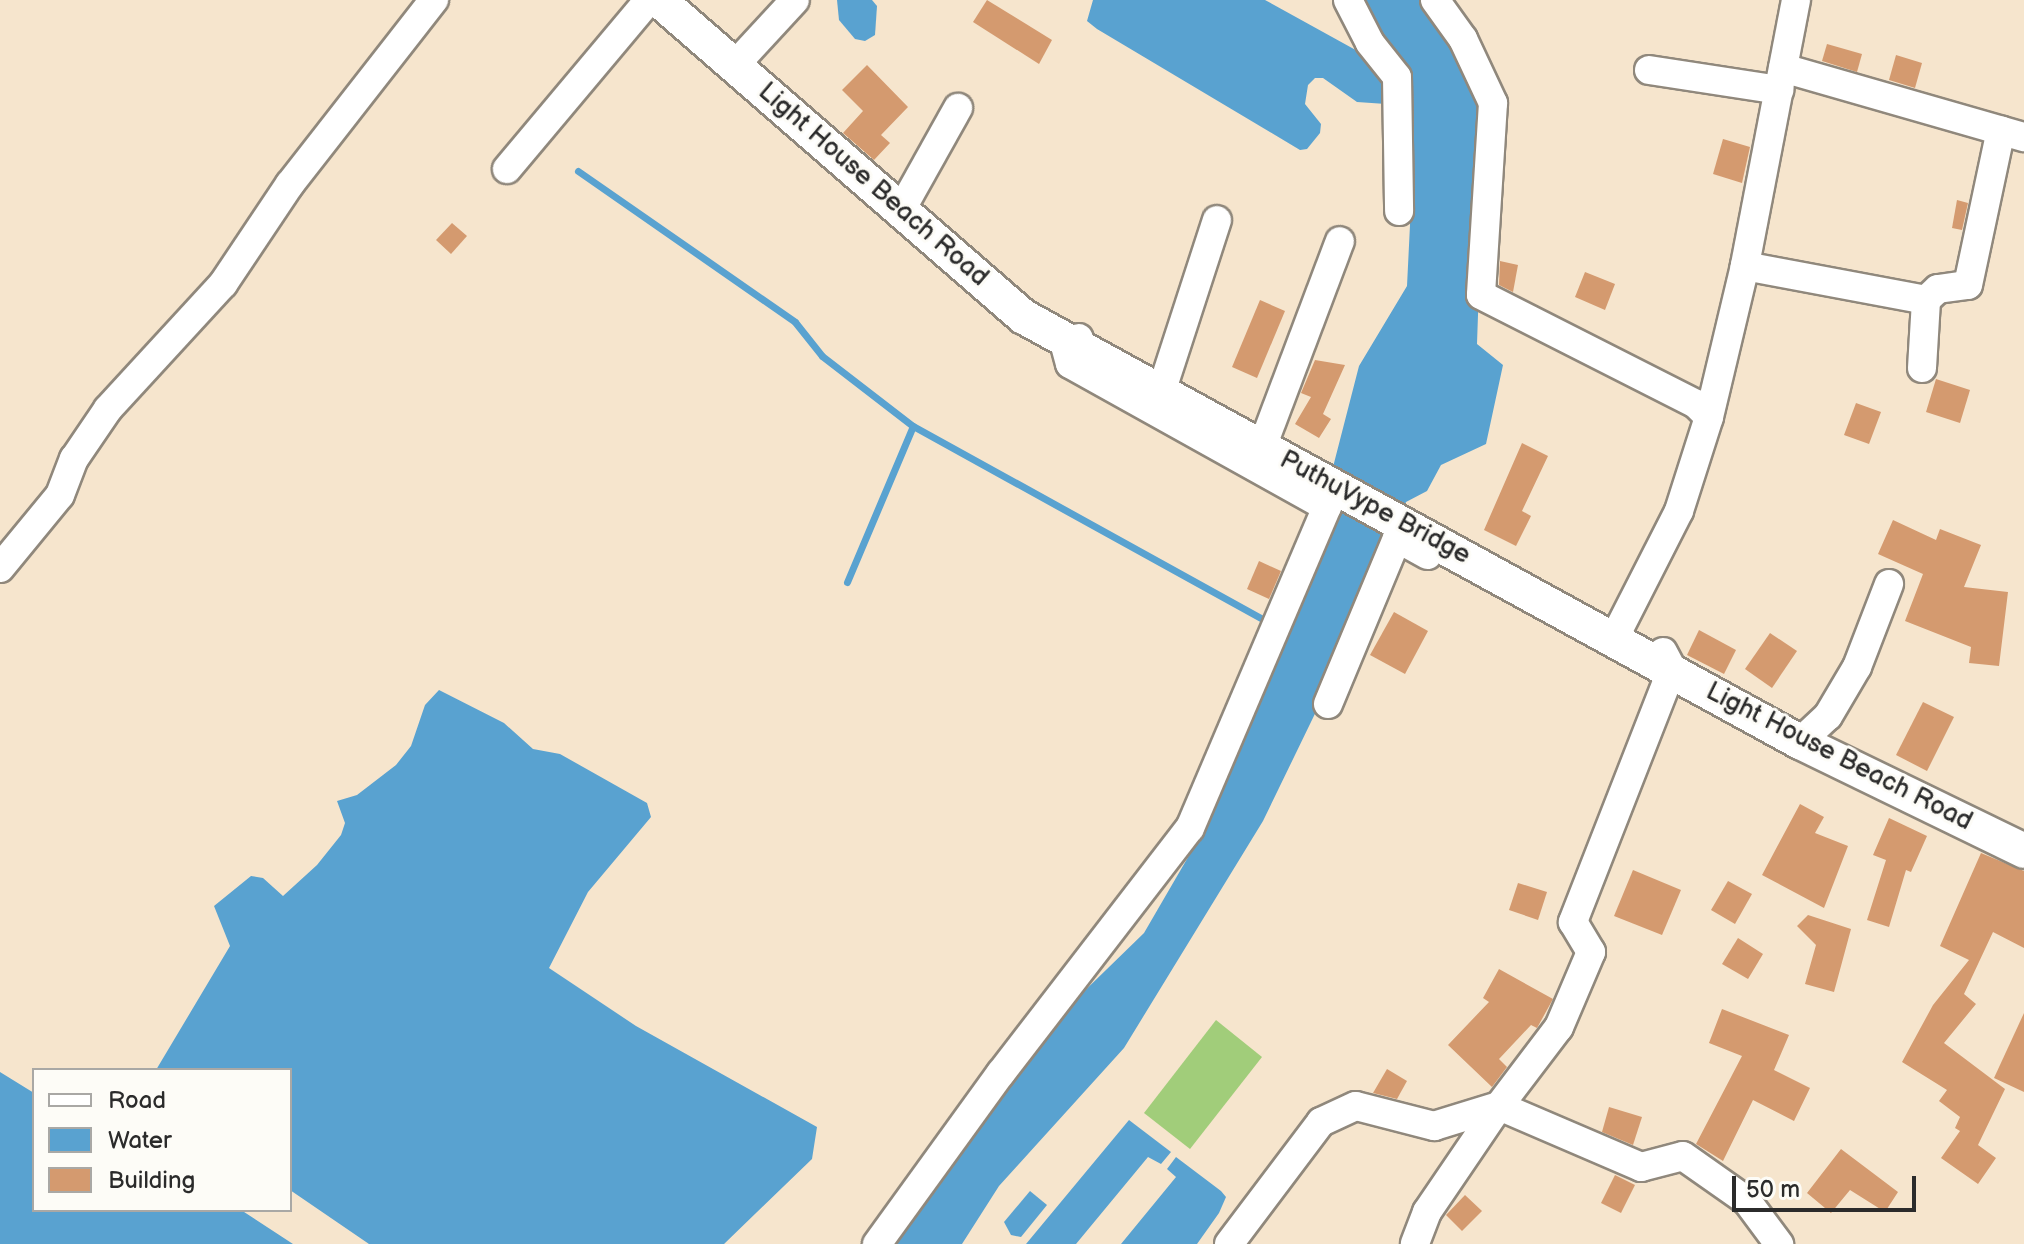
<!DOCTYPE html>
<style>
body{margin:0}
#map{position:relative;width:2024px;height:1244px;overflow:hidden;background:#f6e5cd;font-family:"Balsamiq Sans",sans-serif}
div>[style]{position:absolute}
[style*='--x']{left:calc(var(--x)*1px);top:calc(var(--y)*1px);width:calc(var(--w)*1px);rotate:calc(var(--a)*1deg)}
.green>*{inset:0;background:#a1cd7a}
.water>*{inset:0;background:#59a2d0}
.stream>*{height:7px;margin:-3.5px;padding:0 3.5px;transform-origin:3.5px;border-radius:3.5px;background:#59a2d0}
.building>*{inset:0;background:#d49a6f}
.roads{filter:drop-shadow(2px 0 #90887c) drop-shadow(-2px 0 #90887c) drop-shadow(0 2px #90887c) drop-shadow(0 -2px #90887c)}
.minor>*{height:28px;margin:-14px;padding:0 14px;transform-origin:14px;border-radius:14px;background:#fff}
.major>*{height:34px;margin:-17px;padding:0 17px;transform-origin:17px;border-radius:17px;background:#fff}
span{translate:-50% -50%;white-space:nowrap;text-align:center;line-height:1.15;-webkit-text-stroke:6px #fdfcf7;paint-order:stroke}
.street-label{font-size:26px;color:#2b2b2b}
.legend{position:absolute;left:32px;top:1068px;width:260px;height:144px;box-sizing:border-box;background:#fdfcf7;border:2px solid #a9a8a5;margin:0;padding:10px 14px;list-style:none;font-size:24px;color:#2b2b2b}
.legend li{display:flex;align-items:center;gap:16px;height:40px}
.legend b{width:40px;border:2px solid #a9a8a5}
.scale{position:absolute;left:1732px;top:1176px;width:184px;height:36px;box-sizing:border-box;border:4px solid #2b2b2b;border-top:0;padding-left:10px;font-size:24px;line-height:28px;white-space:nowrap;color:#2b2b2b;-webkit-text-stroke:6px #fdfcf7;paint-order:stroke}
</style>
<div id="map">
<div class="green">
<div style="clip-path:polygon(1216px 1020px,1262px 1057px,1190px 1149px,1144px 1113px)"></div>
</div>
<div class="water">
<div style="clip-path:polygon(837px 0,872px 0,877px 6px,875px 35px,865px 41px,855px 39px,839px 20px)"></div>
<div style="clip-path:polygon(1093px 0,1265px 0,1381px 64px,1386px 104px,1357px 102px,1323px 78px,1315px 78px,1308px 85px,1305px 104px,1321px 124px,1320px 133px,1307px 149px,1300px 150px,1097px 29px,1087px 21px)"></div>
<div style="clip-path:polygon(1360px 0,1428px 0,1485px 113px,1477px 344px,1503px 365px,1486px 444px,1441px 465px,1427px 491px,1406px 502px,1342px 658px,1263px 821px,1124px 1048px,999px 1186px,962px 1244px,885px 1244px,1070px 1005px,1144px 933px,1205px 828px,1350px 480px,1333px 467px,1359px 366px,1407px 286px,1410px 225px,1403px 80px)"></div>
<div style="clip-path:polygon(439px 690px,504px 723px,533px 749px,560px 754px,647px 803px,651px 817px,588px 892px,549px 968px,636px 1026px,817px 1127px,812px 1159px,724px 1244px,369px 1244px,290px 1190px,290px 1070px,156px 1070px,230px 946px,214px 906px,251px 876px,263px 878px,283px 896px,317px 865px,341px 835px,345px 823px,337px 801px,357px 795px,396px 765px,411px 746px,425px 705px)"></div>
<div style="clip-path:polygon(0 1072px,34px 1093px,34px 1210px,241px 1210px,293px 1244px,0 1244px)"></div>
<div style="clip-path:polygon(1129px 1120px,1171px 1152px,1161px 1164px,1148px 1157px,1076px 1244px,1026px 1244px)"></div>
<div style="clip-path:polygon(1176px 1157px,1221px 1191px,1226px 1197px,1219px 1213px,1197px 1244px,1121px 1244px,1176px 1177px,1167px 1169px)"></div>
<div style="clip-path:polygon(1030px 1191px,1047px 1205px,1021px 1237px,1011px 1235px,1004px 1222px)"></div>
</div>
<div class="stream">
<div style="--x:578;--y:171;--w:264;--a:34.8"></div>
<div style="--x:795;--y:322;--w:43;--a:51.5"></div>
<div style="--x:822;--y:356;--w:115;--a:37.6"></div>
<div style="--x:847;--y:582;--w:169;--a:-67.1"></div>
<div style="--x:913;--y:426;--w:408;--a:28.9"></div>
</div>
<div class="building">
<div style="clip-path:polygon(987px 0,1052px 40px,1039px 64px,973px 22px)"></div>
<div style="clip-path:polygon(1827px 44px,1862px 54px,1857px 72px,1822px 61px)"></div>
<div style="clip-path:polygon(1896px 55px,1922px 63px,1915px 88px,1889px 80px)"></div>
<div style="clip-path:polygon(867px 65px,908px 107px,881px 135px,890px 143px,874px 160px,843px 133px,863px 111px,842px 90px)"></div>
<div style="clip-path:polygon(1723px 139px,1750px 147px,1742px 183px,1713px 174px)"></div>
<div style="clip-path:polygon(1957px 200px,1968px 203px,1962px 230px,1952px 228px)"></div>
<div style="clip-path:polygon(452px 223px,467px 236px,451px 254px,436px 240px)"></div>
<div style="clip-path:polygon(1500px 261px,1518px 265px,1513px 292px,1499px 285px)"></div>
<div style="clip-path:polygon(1585px 272px,1615px 284px,1605px 310px,1575px 297px)"></div>
<div style="clip-path:polygon(1260px 300px,1285px 311px,1257px 378px,1232px 367px)"></div>
<div style="clip-path:polygon(1315px 360px,1345px 365px,1323px 414px,1331px 419px,1319px 438px,1295px 424px,1311px 397px,1301px 393px)"></div>
<div style="clip-path:polygon(1936px 379px,1970px 390px,1960px 423px,1926px 412px)"></div>
<div style="clip-path:polygon(1856px 403px,1881px 412px,1869px 444px,1844px 435px)"></div>
<div style="clip-path:polygon(1522px 443px,1548px 456px,1522px 511px,1531px 516px,1516px 546px,1484px 530px)"></div>
<div style="clip-path:polygon(1893px 520px,1936px 540px,1940px 529px,1981px 545px,1964px 587px,2008px 592px,1999px 666px,1969px 663px,1971px 647px,1905px 621px,1923px 574px,1878px 554px)"></div>
<div style="clip-path:polygon(1259px 561px,1281px 571px,1269px 599px,1247px 589px)"></div>
<div style="clip-path:polygon(1394px 612px,1428px 631px,1405px 674px,1370px 655px)"></div>
<div style="clip-path:polygon(1699px 630px,1736px 650px,1724px 674px,1687px 655px)"></div>
<div style="clip-path:polygon(1770px 633px,1797px 651px,1772px 688px,1745px 669px)"></div>
<div style="clip-path:polygon(1923px 702px,1954px 717px,1927px 771px,1896px 755px)"></div>
<div style="clip-path:polygon(1800px 804px,1824px 817px,1815px 833px,1848px 846px,1824px 908px,1762px 875px)"></div>
<div style="clip-path:polygon(1889px 818px,1927px 836px,1911px 872px,1906px 870px,1889px 927px,1867px 920px,1886px 860px,1873px 855px)"></div>
<div style="clip-path:polygon(1981px 853px,2024px 871px,2024px 948px,1993px 932px,1964px 994px,1976px 1004px,1944px 1043px,2005px 1089px,1978px 1145px,1996px 1158px,1978px 1184px,1941px 1158px,1960px 1131px,1955px 1128px,1960px 1117px,1939px 1101px,1947px 1090px,1902px 1062px,1933px 1005px,1969px 960px,1940px 946px)"></div>
<div style="clip-path:polygon(1633px 870px,1681px 890px,1662px 935px,1614px 916px)"></div>
<div style="clip-path:polygon(1728px 881px,1752px 894px,1735px 924px,1711px 910px)"></div>
<div style="clip-path:polygon(1518px 883px,1547px 892px,1538px 920px,1509px 910px)"></div>
<div style="clip-path:polygon(1808px 915px,1851px 929px,1834px 992px,1805px 984px,1816px 945px,1797px 926px)"></div>
<div style="clip-path:polygon(1738px 938px,1763px 954px,1748px 979px,1722px 964px)"></div>
<div style="clip-path:polygon(1499px 969px,1553px 999px,1537px 1028px,1531px 1025px,1499px 1059px,1507px 1067px,1492px 1087px,1448px 1045px,1489px 1002px,1483px 998px)"></div>
<div style="clip-path:polygon(1722px 1009px,1789px 1035px,1774px 1070px,1810px 1088px,1794px 1121px,1753px 1100px,1723px 1161px,1696px 1144px,1742px 1056px,1709px 1043px)"></div>
<div style="clip-path:polygon(2024px 1013px,2024px 1092px,1994px 1078px)"></div>
<div style="clip-path:polygon(1387px 1069px,1407px 1081px,1397px 1099px,1373px 1093px)"></div>
<div style="clip-path:polygon(1609px 1107px,1642px 1117px,1633px 1145px,1602px 1132px)"></div>
<div style="clip-path:polygon(1841px 1149px,1898px 1192px,1885px 1212px,1850px 1190px,1831px 1213px,1807px 1193px)"></div>
<div style="clip-path:polygon(1615px 1175px,1635px 1185px,1621px 1213px,1601px 1203px)"></div>
<div style="clip-path:polygon(1465px 1195px,1482px 1211px,1462px 1231px,1446px 1215px)"></div>
</div>
<div class="roads">
<div class="minor">
<div style="--x:1348;--y:0;--w:48;--a:62.9"></div>
<div style="--x:1370;--y:43;--w:43;--a:51.5"></div>
<div style="--x:1397;--y:77;--w:134;--a:89.1"></div>
<div style="--x:1435;--y:0;--w:48;--a:54.3"></div>
<div style="--x:1463;--y:39;--w:71;--a:64.9"></div>
<div style="--x:1493;--y:103;--w:192;--a:93.6"></div>
<div style="--x:1481;--y:295;--w:241;--a:26.9"></div>
<div style="--x:1696;--y:404;--w:18;--a:45"></div>
<div style="--x:1709;--y:417;--w:99;--a:107.7"></div>
<div style="--x:1679;--y:511;--w:130;--a:117"></div>
<div style="--x:1796;--y:0;--w:271;--a:100.9"></div>
<div style="--x:1745;--y:266;--w:184;--a:10.6"></div>
<div style="--x:735;--y:65;--w:88;--a:-47.3"></div>
<div style="--x:1783;--y:68;--w:251;--a:16"></div>
<div style="--x:1649;--y:70;--w:132;--a:8.7"></div>
<div style="--x:507;--y:169;--w:221;--a:-50"></div>
<div style="--x:901;--y:210;--w:117;--a:-60.8"></div>
<div style="--x:1922;--y:368;--w:68;--a:-86.6"></div>
<div style="--x:1926;--y:300;--w:16;--a:-43"></div>
<div style="--x:1938;--y:289;--w:30;--a:-8"></div>
<div style="--x:1968;--y:285;--w:158;--a:-78"></div>
<div style="--x:1165;--y:380;--w:168;--a:-72"></div>
<div style="--x:1709;--y:417;--w:155;--a:-76.6"></div>
<div style="--x:1267;--y:434;--w:206;--a:-69.3"></div>
<div style="--x:0;--y:568;--w:94;--a:-50.6"></div>
<div style="--x:60;--y:495;--w:39;--a:-69"></div>
<div style="--x:74;--y:459;--w:60;--a:-55.8"></div>
<div style="--x:108;--y:409;--w:170;--a:-47.4"></div>
<div style="--x:223;--y:284;--w:120;--a:-56.2"></div>
<div style="--x:290;--y:184;--w:234;--a:-52"></div>
<div style="--x:1663;--y:652;--w:19;--a:62"></div>
<div style="--x:1672;--y:669;--w:272;--a:111.4"></div>
<div style="--x:1573;--y:922;--w:35;--a:59"></div>
<div style="--x:1591;--y:952;--w:82;--a:113.1"></div>
<div style="--x:1559;--y:1027;--w:99;--a:127.2"></div>
<div style="--x:1499;--y:1106;--w:155;--a:23.2"></div>
<div style="--x:1641;--y:1167;--w:43;--a:-14.7"></div>
<div style="--x:1683;--y:1156;--w:78;--a:35.1"></div>
<div style="--x:1747;--y:1201;--w:54;--a:53.3"></div>
<div style="--x:1328;--y:704;--w:180;--a:-67.4"></div>
<div style="--x:1397;--y:538;--w:35;--a:29"></div>
<div style="--x:1800;--y:742;--w:38;--a:-43"></div>
<div style="--x:1828;--y:716;--w:57;--a:-59.4"></div>
<div style="--x:1857;--y:667;--w:89;--a:-68.9"></div>
<div style="--x:877;--y:1244;--w:211;--a:-54.1"></div>
<div style="--x:1001;--y:1073;--w:309;--a:-52.4"></div>
<div style="--x:1190;--y:828;--w:349;--a:-66.9"></div>
<div style="--x:1327;--y:507;--w:294;--a:-150.9"></div>
<div style="--x:1070;--y:364;--w:24;--a:-105"></div>
<div style="--x:1064;--y:341;--w:15;--a:-11"></div>
<div style="--x:1229;--y:1244;--w:153;--a:-53"></div>
<div style="--x:1321;--y:1122;--w:38;--a:-25"></div>
<div style="--x:1356;--y:1106;--w:81;--a:14.4"></div>
<div style="--x:1434;--y:1126;--w:68;--a:-17.1"></div>
<div style="--x:1499;--y:1106;--w:128;--a:124.2"></div>
<div style="--x:1427;--y:1212;--w:34;--a:111"></div>
</div>
<div class="major">
<div style="--x:659;--y:0;--w:483;--a:41"></div>
<div style="--x:1024;--y:317;--w:885;--a:28.71"></div>
<div style="--x:1800;--y:742;--w:249;--a:25.9"></div>
</div>
</div>
<div class="street-label">
<span style="left:873px;top:185px;rotate:41deg">Light House Beach Road</span>
<span style="left:1375px;top:508px;rotate:28deg">PuthuVype Bridge</span>
<span style="left:1839px;top:757px;rotate:27deg">Light House Beach Road</span>
</div>
<ul class="legend">
<li><b style="height:10px;background:#fff"></b>Road</li>
<li><b style="height:22px;background:#59a2d0"></b>Water</li>
<li><b style="height:22px;background:#d49a6f"></b>Building</li>
</ul>
<div class="scale">50 m</div>
</div>
